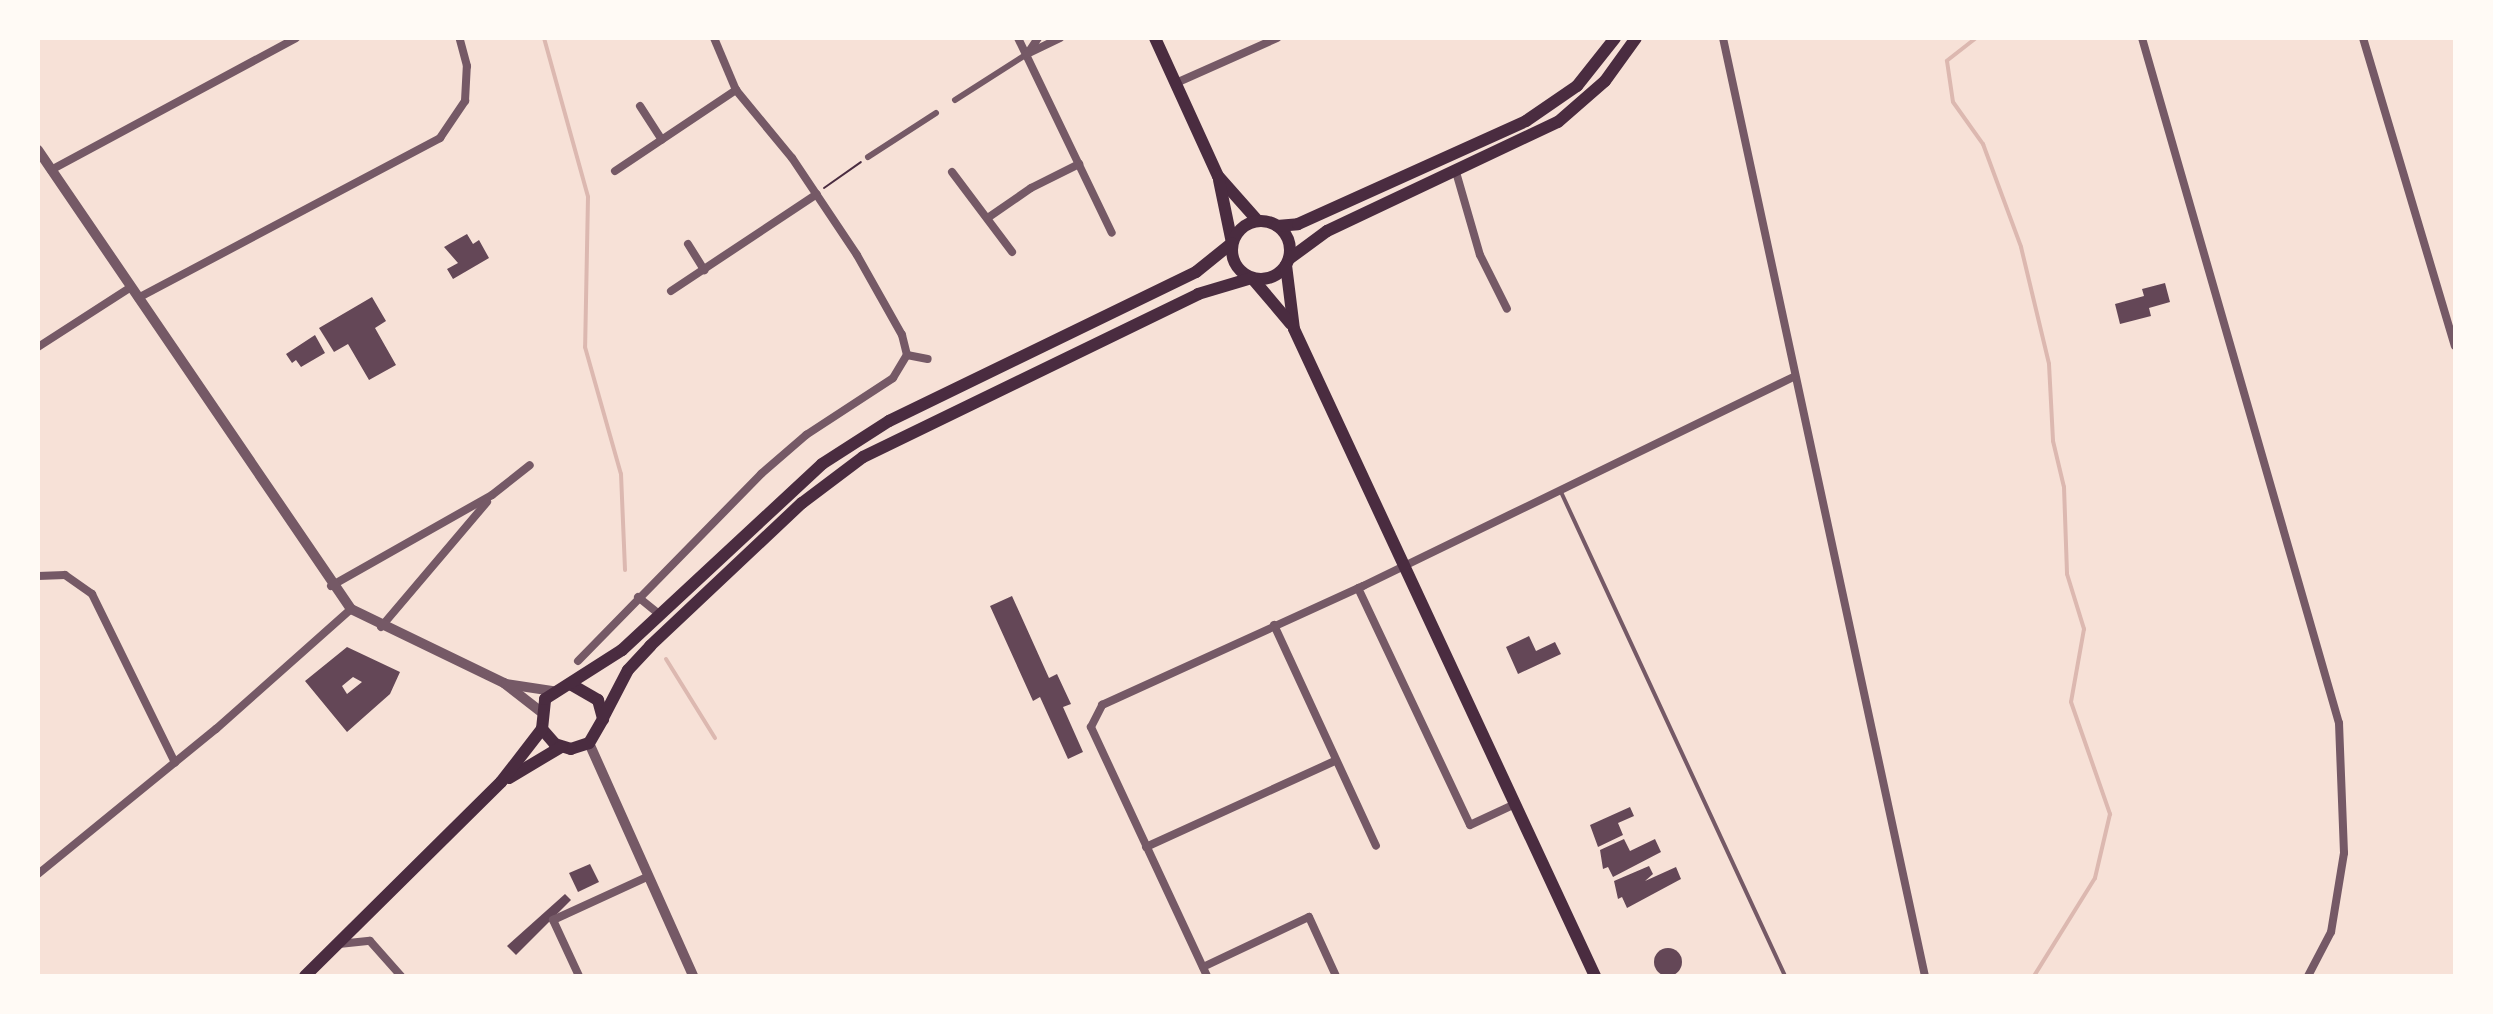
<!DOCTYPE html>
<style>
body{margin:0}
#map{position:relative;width:2493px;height:1014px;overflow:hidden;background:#f7e1d7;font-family:"Space Grotesk",sans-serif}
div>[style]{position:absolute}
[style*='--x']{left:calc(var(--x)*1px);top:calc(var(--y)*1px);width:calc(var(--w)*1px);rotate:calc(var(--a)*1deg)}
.stream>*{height:4px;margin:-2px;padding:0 2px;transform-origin:2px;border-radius:2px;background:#dcb8b0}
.building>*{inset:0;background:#644757}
.round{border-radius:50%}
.path>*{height:2px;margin:-1px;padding:0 1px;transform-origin:1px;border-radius:1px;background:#4a2c40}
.service>*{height:4px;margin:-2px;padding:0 2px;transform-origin:2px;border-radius:2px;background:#755966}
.pedestrian>*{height:6px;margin:-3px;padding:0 3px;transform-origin:3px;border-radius:3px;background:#755966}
.minor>*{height:8px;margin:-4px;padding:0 4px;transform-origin:4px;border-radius:4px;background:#755966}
.tertiary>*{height:10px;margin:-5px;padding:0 5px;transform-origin:5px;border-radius:5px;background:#755966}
.primary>*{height:12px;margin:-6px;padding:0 6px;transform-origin:6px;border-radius:6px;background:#4a2c40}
.primary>.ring{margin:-6px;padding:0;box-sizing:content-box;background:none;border:12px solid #4a2c40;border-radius:50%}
span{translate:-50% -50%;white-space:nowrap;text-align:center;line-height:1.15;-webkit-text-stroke:8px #fffaf5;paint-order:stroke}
.frame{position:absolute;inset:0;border:40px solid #fffaf5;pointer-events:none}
</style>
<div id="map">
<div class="stream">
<div style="--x:544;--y:38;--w:165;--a:74.5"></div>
<div style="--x:588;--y:197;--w:150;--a:91.1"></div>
<div style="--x:585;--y:347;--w:132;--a:74.2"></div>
<div style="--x:621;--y:474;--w:96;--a:87.6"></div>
<div style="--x:1976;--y:38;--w:37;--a:142"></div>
<div style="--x:1947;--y:61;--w:41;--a:81.7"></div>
<div style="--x:1953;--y:102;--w:52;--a:54.5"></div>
<div style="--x:1983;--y:144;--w:110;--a:69.7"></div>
<div style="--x:2021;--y:247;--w:120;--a:76.5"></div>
<div style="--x:2049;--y:364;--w:77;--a:87"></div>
<div style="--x:2053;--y:441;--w:47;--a:76.6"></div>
<div style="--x:2064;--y:487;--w:87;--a:88"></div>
<div style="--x:2067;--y:574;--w:58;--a:72.8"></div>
<div style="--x:2084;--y:629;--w:74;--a:100.1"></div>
<div style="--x:2071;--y:702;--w:119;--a:70.8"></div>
<div style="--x:2110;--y:814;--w:66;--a:103.2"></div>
<div style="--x:2095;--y:878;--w:115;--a:121.9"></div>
<div style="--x:666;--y:659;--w:93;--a:58.2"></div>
</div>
<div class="building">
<div style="clip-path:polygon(467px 234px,473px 244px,479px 240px,489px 258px,453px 279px,447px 269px,458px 263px,444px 247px)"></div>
<div style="clip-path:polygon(2165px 283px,2170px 302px,2149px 308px,2151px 316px,2120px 324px,2115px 304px,2144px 296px,2142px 289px)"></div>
<div style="clip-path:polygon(372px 297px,386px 321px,375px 328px,396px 365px,369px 380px,348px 344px,334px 352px,319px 328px)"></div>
<div style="clip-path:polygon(315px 335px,325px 353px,301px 367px,296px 360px,292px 363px,286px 354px)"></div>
<div style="clip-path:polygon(1012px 596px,1049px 678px,1057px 674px,1071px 704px,1063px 707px,1083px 752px,1068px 759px,1040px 697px,1033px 701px,990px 606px)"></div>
<div style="clip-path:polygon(1529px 636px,1536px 651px,1555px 642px,1561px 654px,1518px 674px,1506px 647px)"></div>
<div style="clip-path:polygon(evenodd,347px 647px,400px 672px,390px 694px,347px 732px,305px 681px,347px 647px,353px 677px,362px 682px,347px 694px,342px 686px,353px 677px)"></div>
<div style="clip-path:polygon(1630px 807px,1634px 816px,1618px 823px,1623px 835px,1598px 847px,1590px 825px)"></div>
<div style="clip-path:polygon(1624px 839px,1630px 851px,1655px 839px,1661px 852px,1613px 877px,1608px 867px,1603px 869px,1600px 850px)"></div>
<div style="clip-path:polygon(590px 864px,599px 882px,578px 892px,569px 873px)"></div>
<div style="clip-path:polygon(1649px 866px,1653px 874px,1645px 881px,1676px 867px,1681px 879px,1627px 908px,1622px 897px,1618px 899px,1614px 881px)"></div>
<div style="clip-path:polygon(565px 894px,571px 900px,516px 955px,507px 946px)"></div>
<div class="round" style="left:1654px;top:948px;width:28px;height:28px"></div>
</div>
<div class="path">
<div style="--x:824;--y:188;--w:45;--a:-35.1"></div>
</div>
<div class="service">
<div style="--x:1561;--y:492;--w:533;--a:65.16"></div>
</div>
<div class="pedestrian">
<div style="--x:955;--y:100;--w:85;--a:-32.6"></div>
<div style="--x:868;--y:157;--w:81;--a:-32.9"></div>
</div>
<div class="minor">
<div style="--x:1018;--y:38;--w:216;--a:64.3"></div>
<div style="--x:1723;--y:38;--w:960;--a:77.85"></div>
<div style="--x:2142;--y:38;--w:713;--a:73.96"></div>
<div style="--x:2339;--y:723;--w:130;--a:87.8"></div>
<div style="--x:2344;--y:853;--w:80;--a:99.3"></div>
<div style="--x:2331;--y:932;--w:50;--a:117.6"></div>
<div style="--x:2363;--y:38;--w:321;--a:73.4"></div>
<div style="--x:1028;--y:53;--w:18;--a:-56"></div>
<div style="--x:1027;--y:54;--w:37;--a:-26"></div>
<div style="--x:1176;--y:83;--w:111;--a:-24"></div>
<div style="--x:640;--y:106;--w:40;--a:57.1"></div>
<div style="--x:51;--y:170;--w:278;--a:-28.3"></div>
<div style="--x:615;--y:171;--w:146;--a:-33.8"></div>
<div style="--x:952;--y:172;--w:100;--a:53.1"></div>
<div style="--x:1456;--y:172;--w:86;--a:73.9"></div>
<div style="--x:1480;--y:255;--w:60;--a:63.4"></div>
<div style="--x:989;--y:217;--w:51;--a:-34.6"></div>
<div style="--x:1031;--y:188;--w:54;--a:-26.6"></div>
<div style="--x:688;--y:244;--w:31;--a:58"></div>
<div style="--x:671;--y:291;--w:175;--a:-33.6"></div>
<div style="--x:138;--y:298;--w:342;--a:-27.9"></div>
<div style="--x:440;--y:138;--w:45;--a:-56"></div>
<div style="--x:465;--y:101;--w:35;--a:-87"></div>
<div style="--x:467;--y:66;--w:28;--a:-105"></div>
<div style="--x:38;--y:347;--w:111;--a:-32.8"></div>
<div style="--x:907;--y:355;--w:21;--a:11"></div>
<div style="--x:38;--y:576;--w:27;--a:-2"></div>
<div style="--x:65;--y:575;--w:33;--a:35"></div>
<div style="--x:92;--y:594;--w:188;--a:63.8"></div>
<div style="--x:331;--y:586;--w:185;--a:-29.5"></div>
<div style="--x:492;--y:495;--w:48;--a:-38.3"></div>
<div style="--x:1358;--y:588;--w:262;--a:64.7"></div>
<div style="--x:1470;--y:825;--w:50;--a:-25"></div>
<div style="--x:638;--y:597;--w:28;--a:39"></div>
<div style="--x:1274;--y:625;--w:243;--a:65.2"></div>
<div style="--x:381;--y:627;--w:164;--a:-49.7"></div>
<div style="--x:578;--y:661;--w:262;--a:-45.6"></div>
<div style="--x:761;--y:474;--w:60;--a:-40.9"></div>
<div style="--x:806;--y:435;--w:104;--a:-33.2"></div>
<div style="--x:893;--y:378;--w:27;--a:-59"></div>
<div style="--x:907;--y:355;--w:21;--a:-104"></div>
<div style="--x:902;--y:335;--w:92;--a:-119.4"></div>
<div style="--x:857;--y:255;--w:117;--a:-123.8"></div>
<div style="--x:792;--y:158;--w:88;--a:-129.5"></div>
<div style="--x:736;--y:90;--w:56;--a:-112.9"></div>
<div style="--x:1146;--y:847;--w:208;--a:-24.5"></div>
<div style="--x:38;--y:874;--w:230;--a:-39.2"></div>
<div style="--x:216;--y:729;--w:181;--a:-41.6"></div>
<div style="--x:339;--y:944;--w:31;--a:-6"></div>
<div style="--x:370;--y:941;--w:47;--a:48.5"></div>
<div style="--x:1203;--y:967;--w:117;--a:-25.3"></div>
<div style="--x:1309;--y:917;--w:65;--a:65.4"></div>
<div style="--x:579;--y:976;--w:62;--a:-114.9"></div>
<div style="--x:553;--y:920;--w:103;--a:-24.6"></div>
<div style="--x:1207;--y:976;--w:275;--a:-115"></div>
<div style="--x:1091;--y:727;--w:25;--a:-63"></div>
<div style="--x:1102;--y:705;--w:287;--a:-24.5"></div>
<div style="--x:1363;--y:586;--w:479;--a:-25.9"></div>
</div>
<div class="tertiary">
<div style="--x:38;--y:150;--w:556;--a:55.71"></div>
<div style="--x:351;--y:609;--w:170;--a:25.8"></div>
<div style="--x:504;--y:683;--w:46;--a:37.9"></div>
<div style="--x:506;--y:684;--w:48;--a:8.5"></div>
<div style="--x:589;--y:743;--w:255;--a:65.9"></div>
</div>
<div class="primary">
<div style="--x:1155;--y:38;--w:152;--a:65.5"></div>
<div style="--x:1218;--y:176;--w:60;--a:48.4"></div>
<div style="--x:1219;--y:180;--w:64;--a:78.3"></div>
<div class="ring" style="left:1232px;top:221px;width:46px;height:46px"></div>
<div style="--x:1277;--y:226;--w:21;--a:-5"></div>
<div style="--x:1298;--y:224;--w:250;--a:-24.3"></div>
<div style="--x:1526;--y:121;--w:62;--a:-34.5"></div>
<div style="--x:1577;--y:86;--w:61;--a:-51.6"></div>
<div style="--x:1289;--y:259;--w:47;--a:-36.4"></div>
<div style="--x:1327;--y:231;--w:255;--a:-25.3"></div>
<div style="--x:1558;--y:122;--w:62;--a:-41.1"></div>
<div style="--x:1605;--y:81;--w:53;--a:-54.2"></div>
<div style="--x:1286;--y:265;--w:64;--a:82.9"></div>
<div style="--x:1294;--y:329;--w:714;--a:65.05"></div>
<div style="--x:1252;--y:278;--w:60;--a:49.7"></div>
<div style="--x:572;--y:685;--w:30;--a:30"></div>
<div style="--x:598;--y:700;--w:20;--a:75"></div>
<div style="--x:603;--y:719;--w:28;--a:120"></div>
<div style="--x:589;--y:743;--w:19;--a:162"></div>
<div style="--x:571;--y:749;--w:17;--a:-163"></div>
<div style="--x:555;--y:744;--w:20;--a:-131"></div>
<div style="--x:542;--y:729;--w:30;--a:-84"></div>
<div style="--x:545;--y:699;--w:91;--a:-32.5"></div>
<div style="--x:622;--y:650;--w:273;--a:-42.9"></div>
<div style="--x:822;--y:464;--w:80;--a:-32.7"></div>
<div style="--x:889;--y:421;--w:341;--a:-25.9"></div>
<div style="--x:1196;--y:272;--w:46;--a:-38.9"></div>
<div style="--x:603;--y:718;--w:54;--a:-62.5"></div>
<div style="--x:628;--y:670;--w:33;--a:-47"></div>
<div style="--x:650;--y:646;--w:209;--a:-43.3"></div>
<div style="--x:802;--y:503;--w:76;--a:-37"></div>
<div style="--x:863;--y:457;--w:373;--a:-25.9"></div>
<div style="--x:1198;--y:294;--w:56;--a:-16.5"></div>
<div style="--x:509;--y:778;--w:61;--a:-30.8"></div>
<div style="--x:305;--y:976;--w:276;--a:-44.7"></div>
<div style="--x:501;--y:782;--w:67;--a:-52.3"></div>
</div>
<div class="frame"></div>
</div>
